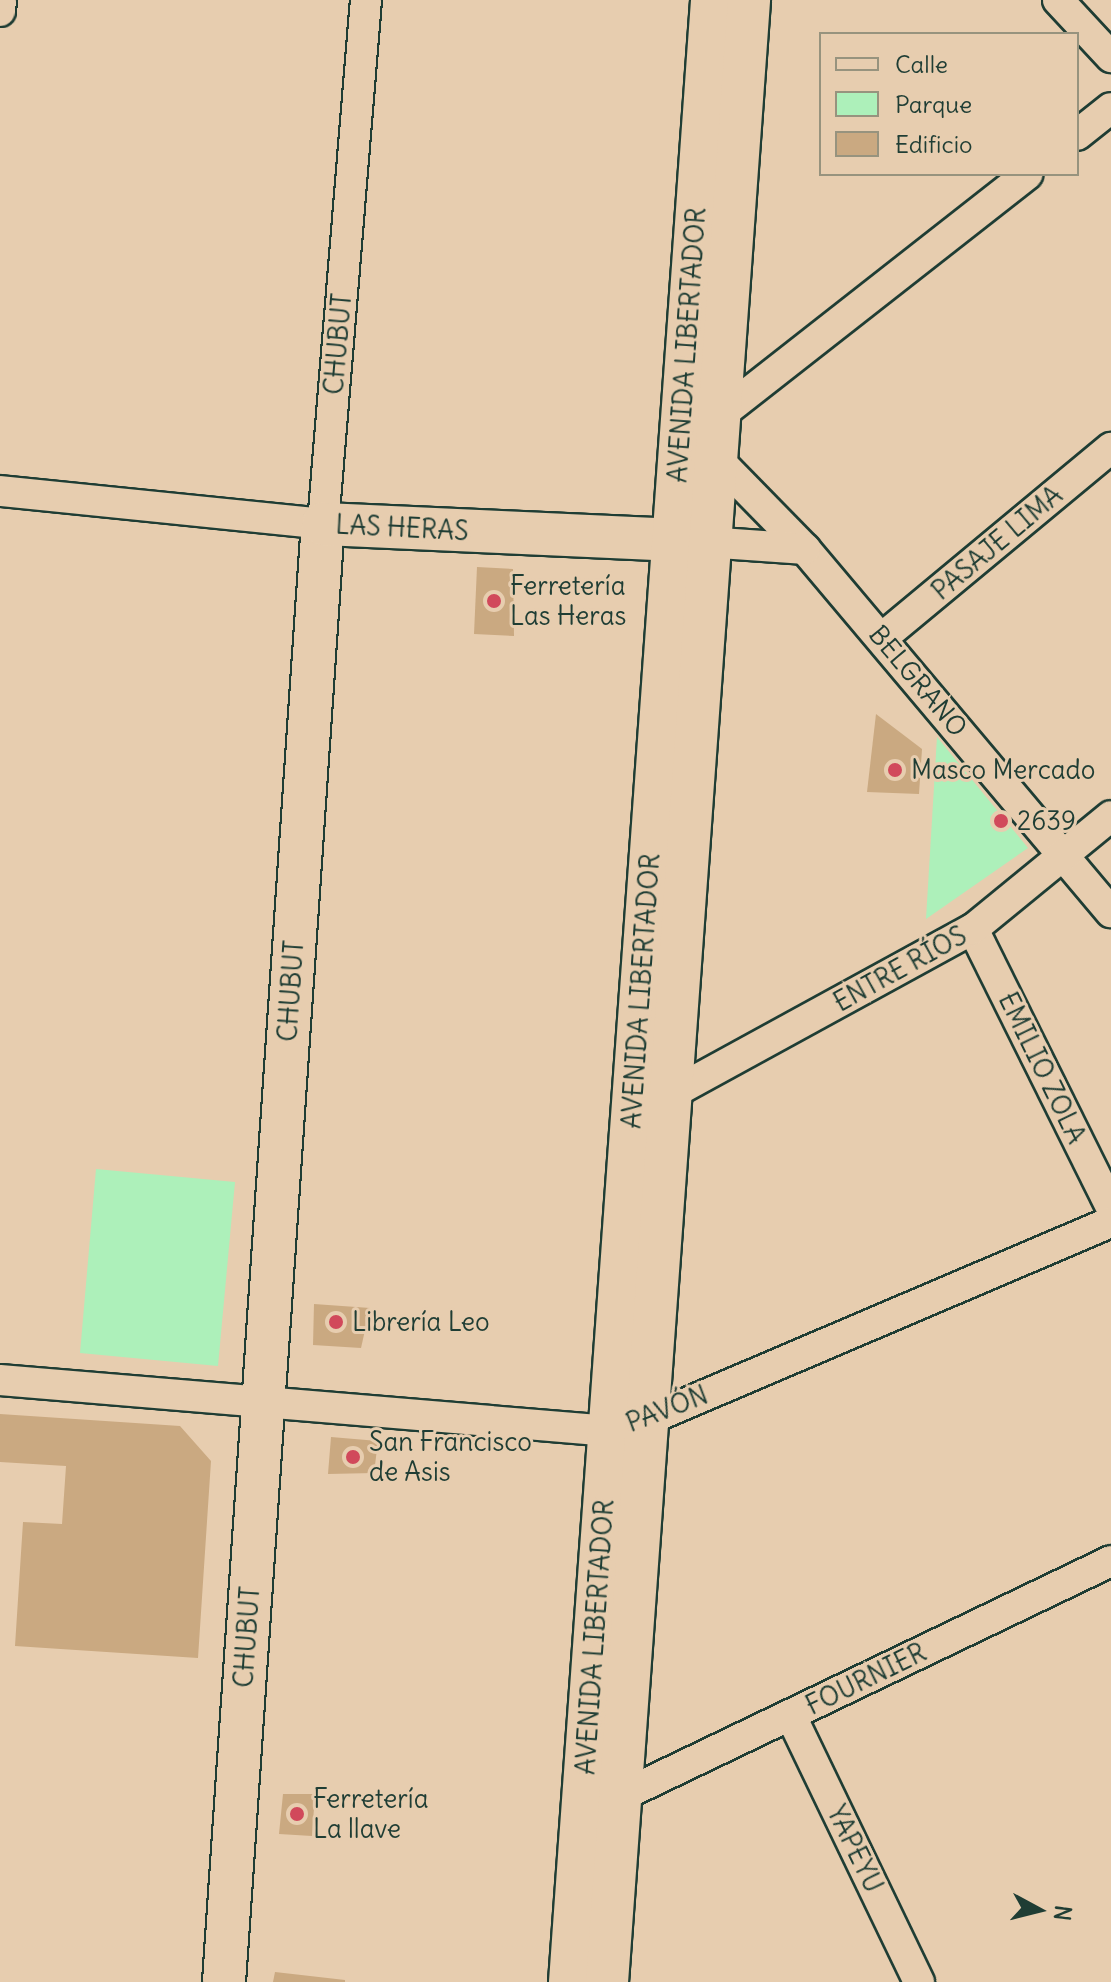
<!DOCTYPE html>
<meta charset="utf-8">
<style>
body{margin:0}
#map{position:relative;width:1111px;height:1982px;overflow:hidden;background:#e7cdaf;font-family:Delius,sans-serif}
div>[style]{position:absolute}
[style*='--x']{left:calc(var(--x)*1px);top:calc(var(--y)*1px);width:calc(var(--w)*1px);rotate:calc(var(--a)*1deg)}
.green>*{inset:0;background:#adf0ba}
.building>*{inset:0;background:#caa981}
.roads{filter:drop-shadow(2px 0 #1f3d34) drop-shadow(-2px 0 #1f3d34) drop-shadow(0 2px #1f3d34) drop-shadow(0 -2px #1f3d34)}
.street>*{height:30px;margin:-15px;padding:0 15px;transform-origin:15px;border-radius:15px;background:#e7cdaf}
.secondary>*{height:42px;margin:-21px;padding:0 21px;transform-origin:21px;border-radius:21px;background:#e7cdaf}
.dots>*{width:22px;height:22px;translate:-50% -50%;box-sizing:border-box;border:4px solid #e7cdaf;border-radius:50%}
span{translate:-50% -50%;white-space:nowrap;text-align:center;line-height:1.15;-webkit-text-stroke:6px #e7cdaf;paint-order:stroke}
.street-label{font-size:26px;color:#1f3d34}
.poi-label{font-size:26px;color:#1f3d34}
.left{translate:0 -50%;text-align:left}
.legend{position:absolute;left:819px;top:32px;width:260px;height:144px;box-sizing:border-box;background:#e7cdaf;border:2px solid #97937e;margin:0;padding:10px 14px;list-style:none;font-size:24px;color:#1f3d34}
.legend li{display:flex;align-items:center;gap:16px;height:40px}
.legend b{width:40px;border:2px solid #97937e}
.north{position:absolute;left:999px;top:1870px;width:80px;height:80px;-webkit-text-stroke:6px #e7cdaf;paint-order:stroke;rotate:97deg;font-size:22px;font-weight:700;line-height:32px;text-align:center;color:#1f3d34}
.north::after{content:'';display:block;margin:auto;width:28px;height:36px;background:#1f3d34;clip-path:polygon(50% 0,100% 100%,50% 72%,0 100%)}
</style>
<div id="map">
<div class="green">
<div style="clip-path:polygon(937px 737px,1028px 848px,926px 919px)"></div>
<div style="clip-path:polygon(96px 1169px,235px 1182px,218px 1366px,80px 1353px)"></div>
</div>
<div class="building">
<div style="clip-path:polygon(477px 567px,513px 569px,514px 636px,474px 634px)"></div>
<div style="clip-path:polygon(876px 714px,922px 749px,919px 794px,867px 792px)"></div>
<div style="clip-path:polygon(314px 1304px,370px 1308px,361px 1348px,313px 1345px)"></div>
<div style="clip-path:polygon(0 1414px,180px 1426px,211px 1461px,198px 1658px,15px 1646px,23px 1522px,62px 1524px,66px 1466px,0 1462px)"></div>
<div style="clip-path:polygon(331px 1437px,378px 1441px,374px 1473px,328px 1474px)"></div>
<div style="clip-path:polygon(283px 1794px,315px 1794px,312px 1836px,279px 1834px)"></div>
<div style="clip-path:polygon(275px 1972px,345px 1980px,345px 1982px,273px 1982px)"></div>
</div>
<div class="roads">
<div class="street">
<div style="--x:1058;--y:0;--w:78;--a:47.1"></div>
<div style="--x:0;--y:11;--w:11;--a:-85"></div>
<div style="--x:1077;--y:135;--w:43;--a:-38.5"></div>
<div style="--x:719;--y:416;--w:392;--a:-38.1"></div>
<div style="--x:716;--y:458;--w:127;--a:45.6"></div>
<div style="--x:805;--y:549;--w:475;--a:49.9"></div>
<div style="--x:0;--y:491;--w:325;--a:5.8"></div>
<div style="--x:323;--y:524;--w:526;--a:-85.31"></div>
<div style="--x:692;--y:541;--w:113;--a:4"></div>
<div style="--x:882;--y:638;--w:298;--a:-39.7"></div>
<div style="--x:973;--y:929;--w:310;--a:63.6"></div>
<div style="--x:671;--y:1094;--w:344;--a:-28.7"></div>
<div style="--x:973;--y:929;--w:178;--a:-39.3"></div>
<div style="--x:0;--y:1380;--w:612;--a:4.78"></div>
<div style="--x:610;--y:1431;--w:39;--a:-17"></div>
<div style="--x:647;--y:1420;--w:504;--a:-23.11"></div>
<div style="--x:791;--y:1716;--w:295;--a:64.3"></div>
<div style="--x:621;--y:1796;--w:543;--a:-25.62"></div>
</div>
<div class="secondary">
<div style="--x:224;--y:1982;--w:1461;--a:-86.12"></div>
<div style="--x:323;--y:524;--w:350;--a:2.6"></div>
<div style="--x:570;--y:1982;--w:1987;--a:-85.9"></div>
<div style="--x:607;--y:1982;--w:1987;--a:-85.9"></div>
</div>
</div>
<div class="dots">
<div style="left:494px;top:601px;background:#d1495b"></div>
<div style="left:895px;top:770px;background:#d1495b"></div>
<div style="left:1001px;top:821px;background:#d1495b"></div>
<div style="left:336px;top:1322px;background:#d1495b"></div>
<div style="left:353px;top:1457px;background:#d1495b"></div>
<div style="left:297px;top:1814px;background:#d1495b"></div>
</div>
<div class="street-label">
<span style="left:338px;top:344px;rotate:-85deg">CHUBUT</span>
<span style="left:687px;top:345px;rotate:-86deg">AVENIDA LIBERTADOR</span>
<span style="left:402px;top:528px;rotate:3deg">LAS HERAS</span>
<span style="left:997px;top:543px;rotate:-40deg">PASAJE LIMA</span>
<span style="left:918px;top:681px;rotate:50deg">BELGRANO</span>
<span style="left:900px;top:969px;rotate:-29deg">ENTRE RÍOS</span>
<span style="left:291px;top:991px;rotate:-86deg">CHUBUT</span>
<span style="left:641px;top:991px;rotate:-86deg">AVENIDA LIBERTADOR</span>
<span style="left:1042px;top:1068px;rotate:64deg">EMILIO ZOLA</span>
<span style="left:667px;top:1409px;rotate:-21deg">PAVÓN</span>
<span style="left:247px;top:1637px;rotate:-86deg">CHUBUT</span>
<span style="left:595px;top:1637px;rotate:-86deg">AVENIDA LIBERTADOR</span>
<span style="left:866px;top:1679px;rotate:-26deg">FOURNIER</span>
<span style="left:855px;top:1849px;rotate:64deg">YAPEYU</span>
</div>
<div class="poi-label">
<span class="left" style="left:510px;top:601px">Ferretería<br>Las Heras</span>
<span class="left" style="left:911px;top:770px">Masco Mercado</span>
<span class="left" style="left:1017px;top:821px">2639</span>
<span class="left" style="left:352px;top:1322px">Librería Leo</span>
<span class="left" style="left:369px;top:1457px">San Francisco<br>de Asis</span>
<span class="left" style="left:313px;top:1814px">Ferretería<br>La llave</span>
</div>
<ul class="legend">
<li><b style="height:10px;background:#e7cdaf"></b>Calle</li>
<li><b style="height:22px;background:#adf0ba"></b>Parque</li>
<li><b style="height:22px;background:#caa981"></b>Edificio</li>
</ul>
<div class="north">N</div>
</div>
